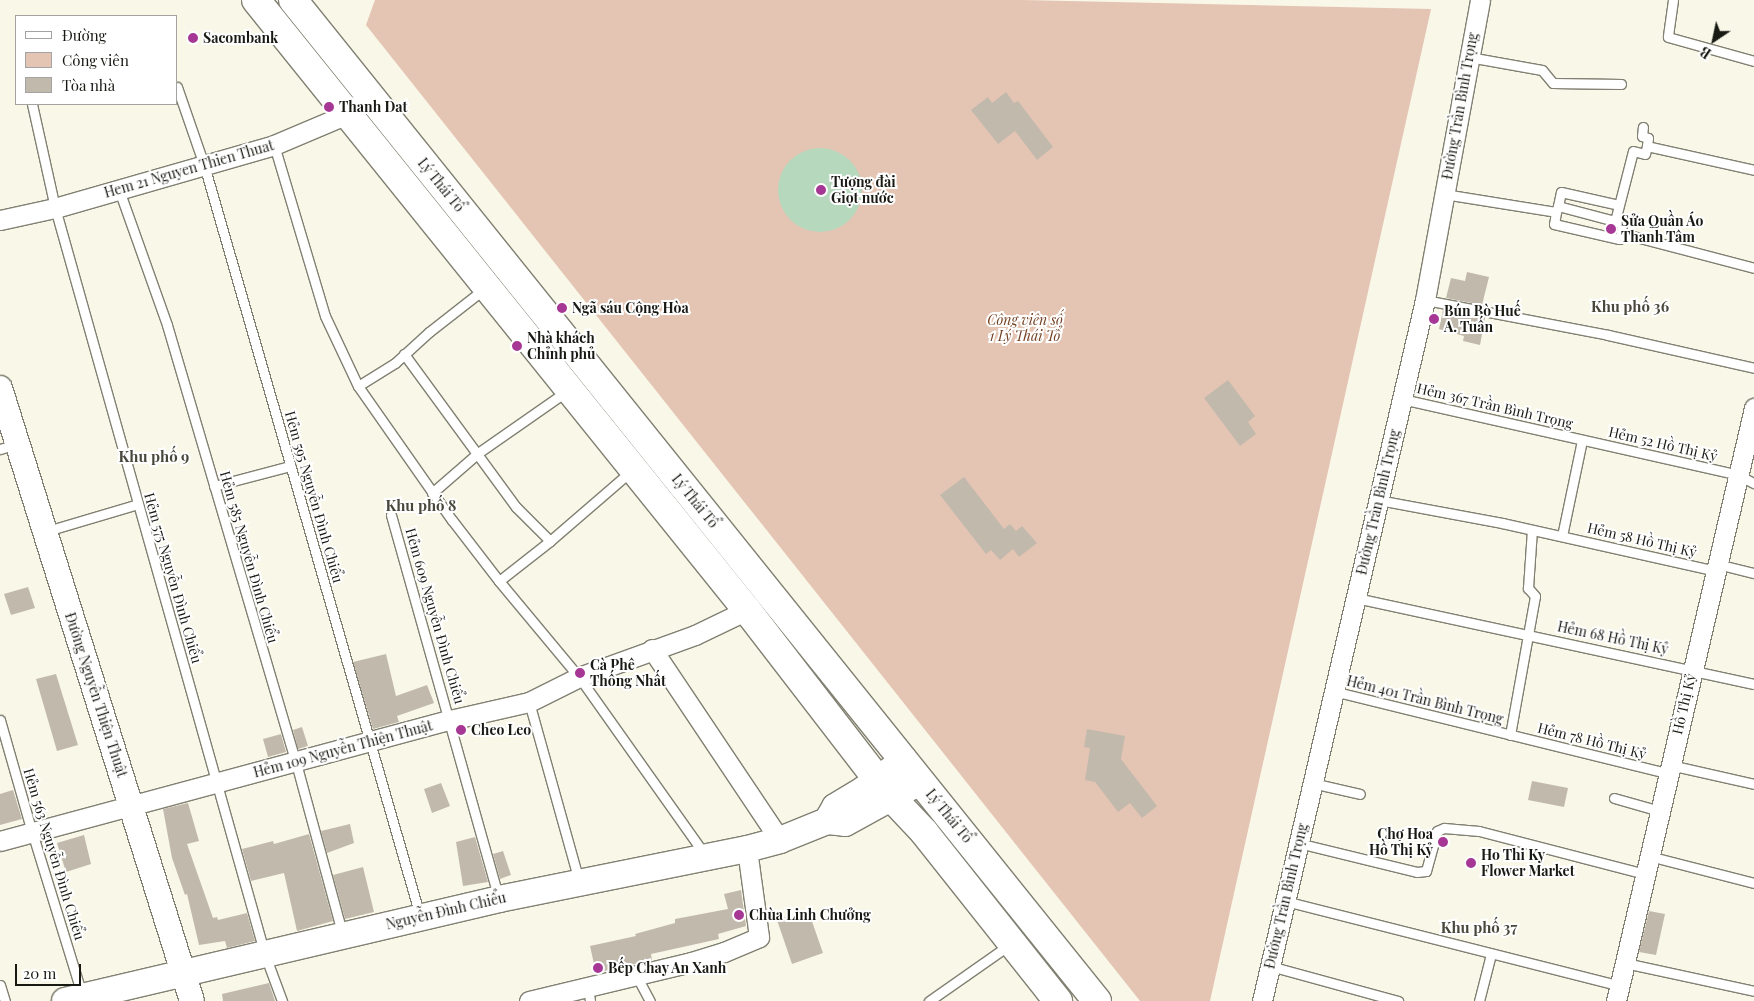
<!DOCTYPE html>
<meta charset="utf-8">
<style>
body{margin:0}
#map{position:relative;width:1754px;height:1001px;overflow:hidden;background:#f9f7e8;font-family:"Playfair Display",serif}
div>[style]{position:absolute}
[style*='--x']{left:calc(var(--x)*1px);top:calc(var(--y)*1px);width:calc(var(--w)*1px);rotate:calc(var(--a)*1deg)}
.green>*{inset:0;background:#e4c4b3}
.water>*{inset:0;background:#b6d8bd}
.round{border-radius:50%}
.building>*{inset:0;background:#c2b9ad}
.roads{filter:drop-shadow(1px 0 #818072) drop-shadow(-1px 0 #818072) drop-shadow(0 1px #818072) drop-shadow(0 -1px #818072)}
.service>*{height:9px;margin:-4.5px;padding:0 4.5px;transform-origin:4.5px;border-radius:4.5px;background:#fff}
.minor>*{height:19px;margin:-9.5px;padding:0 9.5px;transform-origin:9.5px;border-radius:9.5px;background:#fff}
.tertiary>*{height:24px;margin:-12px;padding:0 12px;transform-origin:12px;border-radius:12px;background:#fff}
.secondary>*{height:26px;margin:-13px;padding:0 13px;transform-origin:13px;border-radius:13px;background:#fff}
.primary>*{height:28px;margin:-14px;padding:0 14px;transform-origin:14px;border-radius:14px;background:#fff}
.dots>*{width:14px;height:14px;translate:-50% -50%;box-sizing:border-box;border:2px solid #fff;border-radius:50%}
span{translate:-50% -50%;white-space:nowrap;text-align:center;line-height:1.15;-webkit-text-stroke:4px #fff;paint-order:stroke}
.poi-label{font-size:14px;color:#191914;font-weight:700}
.left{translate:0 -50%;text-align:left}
.right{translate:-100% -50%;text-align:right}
.street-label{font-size:14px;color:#191914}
.park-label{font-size:14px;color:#734123;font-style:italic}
.neighbourhood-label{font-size:15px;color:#49473b;font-weight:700}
.legend{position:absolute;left:15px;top:15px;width:162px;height:90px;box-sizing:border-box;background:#fff;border:1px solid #a3a3a1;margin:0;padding:6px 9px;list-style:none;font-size:15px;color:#191914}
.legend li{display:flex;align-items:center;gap:10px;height:25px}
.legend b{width:25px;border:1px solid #a3a3a1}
.north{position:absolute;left:1689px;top:15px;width:50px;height:50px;-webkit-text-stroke:4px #fff;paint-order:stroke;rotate:214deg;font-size:14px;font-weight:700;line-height:20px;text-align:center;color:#191914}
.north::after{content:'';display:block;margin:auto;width:18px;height:22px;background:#191914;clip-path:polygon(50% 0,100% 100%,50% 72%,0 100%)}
.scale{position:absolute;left:15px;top:964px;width:66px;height:22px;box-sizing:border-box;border:2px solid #191914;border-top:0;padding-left:6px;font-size:15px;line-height:18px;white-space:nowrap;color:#191914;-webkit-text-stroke:4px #fff;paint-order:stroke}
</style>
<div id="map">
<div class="green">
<div style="clip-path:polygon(375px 0,1022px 0,1431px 9px,1210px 1001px,1140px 1001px,366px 25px)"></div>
</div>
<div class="water">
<div class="round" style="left:778px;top:148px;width:84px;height:84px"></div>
</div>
<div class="building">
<div style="clip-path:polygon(1006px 92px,1014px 103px,1018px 101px,1053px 147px,1037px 160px,1015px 131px,998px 144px,971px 110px,988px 97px,992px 103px)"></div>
<div style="clip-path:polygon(1467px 272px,1489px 277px,1482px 305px,1446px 298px,1451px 278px,1465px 281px)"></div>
<div style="clip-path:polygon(1443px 310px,1485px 318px,1480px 345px,1463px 341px,1464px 336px,1439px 329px)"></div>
<div style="clip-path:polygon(1228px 380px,1255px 416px,1248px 422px,1256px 434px,1240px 446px,1204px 398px)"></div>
<div style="clip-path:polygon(964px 477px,1004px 529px,1010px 524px,1016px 531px,1022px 526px,1037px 543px,1019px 557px,1013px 549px,1000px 560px,991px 550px,986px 554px,940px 495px)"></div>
<div style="clip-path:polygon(28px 587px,35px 608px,11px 615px,4px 594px)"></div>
<div style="clip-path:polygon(386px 654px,396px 696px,427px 685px,434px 703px,397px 716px,399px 722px,373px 729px,353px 662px)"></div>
<div style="clip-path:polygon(56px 674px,78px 745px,57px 751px,36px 679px)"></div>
<div style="clip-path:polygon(302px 727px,308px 746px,298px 749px,293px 730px)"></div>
<div style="clip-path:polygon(1087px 729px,1125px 736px,1121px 759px,1157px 806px,1142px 818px,1130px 803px,1118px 812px,1095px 782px,1085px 780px,1090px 748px,1084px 747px)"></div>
<div style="clip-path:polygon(281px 734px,286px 752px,268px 757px,263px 739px)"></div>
<div style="clip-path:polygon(1532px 781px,1568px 788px,1564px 807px,1528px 800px)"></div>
<div style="clip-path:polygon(441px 783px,450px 806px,432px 813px,424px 789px)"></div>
<div style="clip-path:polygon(13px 790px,22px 819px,0 825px,0 794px)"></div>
<div style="clip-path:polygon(188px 803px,199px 841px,187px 844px,213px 918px,217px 917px,218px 920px,247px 913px,255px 941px,227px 948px,225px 941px,199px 945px,187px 894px,185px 895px,172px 858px,163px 809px)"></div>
<div style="clip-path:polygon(350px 824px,354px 843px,327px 853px,321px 831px)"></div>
<div style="clip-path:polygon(309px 834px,333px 921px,297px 931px,284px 873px,251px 881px,242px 849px,273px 841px,274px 844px)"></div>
<div style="clip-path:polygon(84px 835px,91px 864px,66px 872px,57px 843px)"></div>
<div style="clip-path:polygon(475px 837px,488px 882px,463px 886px,456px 842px)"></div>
<div style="clip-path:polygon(503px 851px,511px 875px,500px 879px,493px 854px)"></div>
<div style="clip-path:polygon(363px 867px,374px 912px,345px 919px,333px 875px)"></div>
<div style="clip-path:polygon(741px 890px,746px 926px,718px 934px,719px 939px,651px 954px,652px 960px,596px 973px,590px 946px,636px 936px,635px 934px,675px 923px,675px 919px,728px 909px,724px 894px)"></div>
<div style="clip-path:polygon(808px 910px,823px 953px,792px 964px,777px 920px)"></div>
<div style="clip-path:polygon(1649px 911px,1665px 914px,1656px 955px,1639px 952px)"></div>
<div style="clip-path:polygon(269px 983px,275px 1001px,223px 1001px,222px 994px)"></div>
</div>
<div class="roads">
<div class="service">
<div style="--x:1673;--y:0;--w:37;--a:98"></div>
<div style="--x:1668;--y:37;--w:89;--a:15.6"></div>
<div style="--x:1469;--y:57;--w:74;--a:10.1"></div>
<div style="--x:1542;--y:70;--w:17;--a:50"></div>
<div style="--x:1553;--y:83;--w:68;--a:0.8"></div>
<div style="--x:177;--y:87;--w:83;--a:70.9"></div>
<div style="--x:204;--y:165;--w:781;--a:73.95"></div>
<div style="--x:32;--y:104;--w:107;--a:77.5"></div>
<div style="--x:55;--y:208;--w:776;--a:74.3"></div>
<div style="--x:265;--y:955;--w:49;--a:69.7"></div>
<div style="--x:274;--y:145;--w:178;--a:73.4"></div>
<div style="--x:325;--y:316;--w:77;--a:64.8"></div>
<div style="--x:358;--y:386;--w:164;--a:55"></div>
<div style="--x:452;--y:520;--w:77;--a:52.4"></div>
<div style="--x:499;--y:581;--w:125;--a:50.2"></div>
<div style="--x:579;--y:677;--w:218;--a:54.7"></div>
<div style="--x:1647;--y:146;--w:110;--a:12.6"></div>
<div style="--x:119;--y:190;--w:143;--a:70.4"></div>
<div style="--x:167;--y:325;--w:457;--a:73.6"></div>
<div style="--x:296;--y:763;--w:175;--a:74.8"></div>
<div style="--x:1444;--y:194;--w:113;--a:9.1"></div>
<div style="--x:1556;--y:212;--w:6;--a:-72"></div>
<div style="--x:1558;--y:206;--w:66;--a:14.9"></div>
<div style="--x:1622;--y:223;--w:10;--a:96"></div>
<div style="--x:1558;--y:206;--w:14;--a:-78"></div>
<div style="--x:1561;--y:192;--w:59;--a:12.6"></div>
<div style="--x:1556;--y:212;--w:12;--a:99"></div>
<div style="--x:1554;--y:224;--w:67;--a:13"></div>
<div style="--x:1619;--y:239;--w:6;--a:-72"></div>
<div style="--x:1621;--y:233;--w:138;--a:14.7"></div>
<div style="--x:1615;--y:221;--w:72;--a:-75.6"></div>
<div style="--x:1633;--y:151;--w:12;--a:14"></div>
<div style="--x:1645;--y:154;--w:8;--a:-76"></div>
<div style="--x:1647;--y:146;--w:8;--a:-83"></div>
<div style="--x:1648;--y:138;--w:6;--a:-162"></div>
<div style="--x:1642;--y:136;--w:9;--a:-84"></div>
<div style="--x:1425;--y:300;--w:186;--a:10.8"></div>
<div style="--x:1608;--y:335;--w:150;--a:12.7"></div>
<div style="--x:404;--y:354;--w:190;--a:53.8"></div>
<div style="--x:516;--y:507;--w:48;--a:45"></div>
<div style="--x:358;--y:386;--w:44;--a:-31.9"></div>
<div style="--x:395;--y:363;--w:46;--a:-42.4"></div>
<div style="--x:429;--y:332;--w:70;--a:-38"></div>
<div style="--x:1402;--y:399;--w:344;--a:12.7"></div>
<div style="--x:1738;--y:475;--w:18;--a:27"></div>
<div style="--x:0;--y:449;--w:17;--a:-17"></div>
<div style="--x:214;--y:486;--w:79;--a:-14.7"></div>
<div style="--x:432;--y:493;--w:61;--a:-41"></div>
<div style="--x:478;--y:453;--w:108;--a:-34.9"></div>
<div style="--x:1378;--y:500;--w:126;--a:10.5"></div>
<div style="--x:1502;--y:523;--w:219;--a:12.6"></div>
<div style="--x:391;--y:515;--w:396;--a:74.3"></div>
<div style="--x:47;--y:531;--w:95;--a:-16.5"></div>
<div style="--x:1562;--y:536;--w:98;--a:-78.2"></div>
<div style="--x:1717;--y:564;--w:38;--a:14"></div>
<div style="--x:499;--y:581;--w:65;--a:-38.1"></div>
<div style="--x:550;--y:541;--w:107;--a:-40.8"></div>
<div style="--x:1356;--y:598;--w:407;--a:12.2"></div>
<div style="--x:1333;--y:691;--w:345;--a:13.8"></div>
<div style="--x:529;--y:702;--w:186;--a:74.4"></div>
<div style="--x:0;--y:720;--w:116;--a:74.1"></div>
<div style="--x:32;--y:832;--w:170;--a:72.9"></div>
<div style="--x:1510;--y:735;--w:141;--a:-79.8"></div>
<div style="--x:1535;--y:596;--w:11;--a:-131"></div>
<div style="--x:1528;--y:588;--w:58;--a:-86.1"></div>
<div style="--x:1670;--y:765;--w:86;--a:12.7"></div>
<div style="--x:1312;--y:783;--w:49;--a:12.9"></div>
<div style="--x:1614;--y:798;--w:48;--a:15.8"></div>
<div style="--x:1298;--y:843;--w:122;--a:13.7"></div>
<div style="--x:1417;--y:872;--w:9;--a:-6"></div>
<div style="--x:1426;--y:871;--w:41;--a:-74.6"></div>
<div style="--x:1437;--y:831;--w:8;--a:-23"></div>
<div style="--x:1444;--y:828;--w:35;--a:5"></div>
<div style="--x:1479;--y:831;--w:171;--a:14.5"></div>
<div style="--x:1649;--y:856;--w:108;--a:14.4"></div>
<div style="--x:1285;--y:901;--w:346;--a:14.2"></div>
<div style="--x:1625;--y:963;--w:132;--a:12.2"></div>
<div style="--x:1270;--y:966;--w:133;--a:15.3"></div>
<div style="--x:636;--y:975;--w:30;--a:62"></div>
<div style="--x:0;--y:985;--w:17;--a:73"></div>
<div style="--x:588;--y:988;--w:13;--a:81"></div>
<div style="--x:929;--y:1001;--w:98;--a:-35"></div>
<div style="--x:1479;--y:1001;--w:49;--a:-75.7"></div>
</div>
<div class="minor">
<div style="--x:0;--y:220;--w:56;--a:-12.3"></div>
<div style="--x:55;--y:208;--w:228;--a:-16"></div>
<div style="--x:274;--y:145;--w:79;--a:-23"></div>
<div style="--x:347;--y:114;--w:11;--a:-41"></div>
<div style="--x:652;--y:649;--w:230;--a:56.2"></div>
<div style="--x:0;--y:841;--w:466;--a:-15.1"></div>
<div style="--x:450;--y:720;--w:81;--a:-12.8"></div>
<div style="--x:529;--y:702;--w:56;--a:-26.6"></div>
<div style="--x:579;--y:677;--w:123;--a:-19.9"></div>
<div style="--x:695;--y:635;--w:58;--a:-25.7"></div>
<div style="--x:529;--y:1001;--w:167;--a:-13.5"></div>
<div style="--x:691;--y:962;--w:34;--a:-17"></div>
<div style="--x:724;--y:952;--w:38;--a:-23"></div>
<div style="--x:759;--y:937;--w:89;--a:-97.8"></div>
<div style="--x:1262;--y:1001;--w:720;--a:-76.91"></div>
<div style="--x:1425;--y:300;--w:305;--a:-79.6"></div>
<div style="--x:1616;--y:1001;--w:609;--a:-76.9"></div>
</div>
<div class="tertiary">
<div style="--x:0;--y:388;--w:642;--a:72.61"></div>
</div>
<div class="secondary">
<div style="--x:827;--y:821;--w:16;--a:-60"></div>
<div style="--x:835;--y:807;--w:33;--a:-31"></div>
<div style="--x:863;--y:790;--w:51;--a:-36.2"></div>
<div style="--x:65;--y:1001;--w:446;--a:-13.2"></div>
<div style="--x:499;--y:899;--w:253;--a:-11.4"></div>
<div style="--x:747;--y:849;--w:34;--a:-15"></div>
<div style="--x:780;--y:840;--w:51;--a:-22"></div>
<div style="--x:827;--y:821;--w:18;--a:6"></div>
<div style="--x:845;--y:823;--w:85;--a:-28.7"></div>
</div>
<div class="primary">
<div style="--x:256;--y:0;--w:783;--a:51.17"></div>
<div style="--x:747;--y:610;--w:237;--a:52.4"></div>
<div style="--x:892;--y:798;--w:47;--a:46.7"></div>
<div style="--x:924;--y:832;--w:216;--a:51.6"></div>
<div style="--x:293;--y:0;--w:1284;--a:51.23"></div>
</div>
</div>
<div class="dots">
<div style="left:193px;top:38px;background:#a63794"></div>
<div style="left:329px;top:107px;background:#a63794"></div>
<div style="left:821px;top:190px;background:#a63794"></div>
<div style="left:1611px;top:229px;background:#a63794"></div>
<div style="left:562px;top:308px;background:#a63794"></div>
<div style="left:1434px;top:319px;background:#a63794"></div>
<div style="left:517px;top:346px;background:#a63794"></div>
<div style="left:580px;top:673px;background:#a63794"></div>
<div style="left:461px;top:730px;background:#a63794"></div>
<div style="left:1443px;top:842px;background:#a63794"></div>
<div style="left:1471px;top:863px;background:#a63794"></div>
<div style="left:739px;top:915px;background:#a63794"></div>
<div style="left:598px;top:968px;background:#a63794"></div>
</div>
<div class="poi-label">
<span class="left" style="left:203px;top:38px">Sacombank</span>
<span class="left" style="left:339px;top:107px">Thanh Dat</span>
<span class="left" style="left:831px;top:190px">Tượng đài<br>Giọt nước</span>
<span class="left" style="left:1621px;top:229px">Sửa Quần Áo<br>Thanh Tâm</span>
<span class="left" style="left:572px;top:308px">Ngã sáu Cộng Hòa</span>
<span class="left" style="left:1444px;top:319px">Bún Bò Huế<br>A. Tuấn</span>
<span class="left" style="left:527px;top:346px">Nhà khách<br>Chỉnh phủ</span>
<span class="left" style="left:590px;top:673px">Cà Phê<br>Thống Nhất</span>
<span class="left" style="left:471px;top:730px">Cheo Leo</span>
<span class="right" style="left:1433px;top:842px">Chợ Hoa<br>Hồ Thị Kỷ</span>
<span class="left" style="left:1481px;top:863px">Ho Thi Ky<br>Flower Market</span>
<span class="left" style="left:749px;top:915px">Chùa Linh Chưởng</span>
<span class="left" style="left:608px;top:968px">Bếp Chay An Xanh</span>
</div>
<div class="street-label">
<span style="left:1460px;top:106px;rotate:-80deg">Đường Trần Bình Trọng</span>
<span style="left:189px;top:169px;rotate:-16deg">Hem 21 Nguyen Thien Thuat</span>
<span style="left:441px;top:185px;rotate:51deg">Lý Thái Tổ</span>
<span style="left:1495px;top:406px;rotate:13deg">Hẻm 367 Trần Bình Trọng</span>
<span style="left:1663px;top:444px;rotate:13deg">Hẻm 52 Hồ Thị Kỷ</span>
<span style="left:314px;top:497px;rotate:74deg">Hẻm 595 Nguyễn Ðình Chiểu</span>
<span style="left:695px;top:501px;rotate:51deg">Lý Thái Tổ</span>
<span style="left:1378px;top:502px;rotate:-77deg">Đường Trần Bình Trọng</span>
<span style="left:1642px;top:540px;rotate:13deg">Hẻm 58 Hồ Thị Kỷ</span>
<span style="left:249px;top:557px;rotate:74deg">Hẻm 585 Nguyễn Ðình Chiểu</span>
<span style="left:173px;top:578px;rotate:74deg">Hẻm 575 Nguyễn Ðình Chiểu</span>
<span style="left:435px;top:616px;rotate:74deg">Hẻm 609 Nguyễn Ðình Chiểu</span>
<span style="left:1613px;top:638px;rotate:12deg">Hẻm 68 Hồ Thị Kỷ</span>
<span style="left:96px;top:695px;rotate:72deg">Đường Nguyễn Thiện Thuật</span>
<span style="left:1425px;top:700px;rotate:14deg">Hẻm 401 Trần Bình Trọng</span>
<span style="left:1684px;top:704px;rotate:-77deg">Hồ Thị Kỷ</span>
<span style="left:1592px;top:741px;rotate:14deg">Hẻm 78 Hồ Thị Kỷ</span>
<span style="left:343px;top:749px;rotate:-15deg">Hẻm 109 Nguyễn Thiện Thuật</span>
<span style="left:949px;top:816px;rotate:51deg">Lý Thái Tổ</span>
<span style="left:54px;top:854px;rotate:73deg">Hẻm 563 Nguyễn Ðình Chiểu</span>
<span style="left:1286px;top:896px;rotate:-77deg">Đường Trần Bình Trọng</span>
<span style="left:446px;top:911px;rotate:-13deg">Nguyễn Đình Chiểu</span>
</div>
<div class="park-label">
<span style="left:1025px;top:328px">Công viên số<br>1 Lý Thái Tổ</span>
</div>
<div class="neighbourhood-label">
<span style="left:1630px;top:307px">Khu phố 36</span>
<span style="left:154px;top:457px">Khu phố 9</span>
<span style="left:421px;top:506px">Khu phố 8</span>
<span style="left:1479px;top:928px">Khu phố 37</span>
</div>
<ul class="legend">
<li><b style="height:6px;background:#fff"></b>Đường</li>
<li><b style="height:14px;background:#e4c4b3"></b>Công viên</li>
<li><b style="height:14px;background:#c2b9ad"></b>Tòa nhà</li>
</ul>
<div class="north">B</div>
<div class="scale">20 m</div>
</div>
